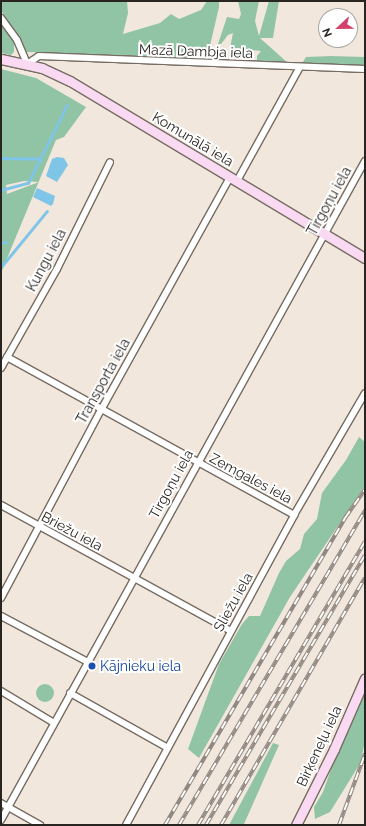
<!DOCTYPE html>
<html>
<head>
<meta charset="utf-8">
<style>
	body { margin:0 }
	#map { position:relative; width:366px; height:826px; overflow:hidden; background:#f2e7dc; font-family:Raleway,sans-serif }
	div>[style] { position:absolute }
	.green>* { inset:0; background:#91c4a4 }
	.round { border-radius:50% }
	.water>* { inset:0; background:#7fc5e7 }
	.stream>* { height:2.5px; margin:-1.25px; padding:0 1.25px; transform-origin:1.25px; border-radius:1.25px; background:#7fc5e7 }
	.roads { filter:drop-shadow(1px 0 #756c62) drop-shadow(-1px 0 #756c62) drop-shadow(0 1px #756c62) drop-shadow(0 -1px #756c62) }
	.street>* { height:6px; margin:-3px; padding:0 3px; transform-origin:3px; border-radius:3px; background:#fff }
	.secondary>* { height:9px; margin:-4.5px; padding:0 4.5px; transform-origin:4.5px; border-radius:4.5px; background:#f9daf2 }
	.rail>* { height:4px; margin-top:-2px; transform-origin:0; background:repeating-linear-gradient(90deg,#fff 0 8px,#908881 0 16px); box-sizing:border-box; border-block:1px solid #908881 }
	.dots>* { width:11px; height:11px; translate:-50% -50%; box-sizing:border-box; border:2px solid #fff; border-radius:50% }
	span { translate:-50% -50%; white-space:nowrap; text-align:center; line-height:1.15; -webkit-text-stroke:4px #fff; paint-order:stroke }
	.street-label { font-size:14px; color:#282420 }
	.transit-label { font-size:14px; color:#164399 }
	.left { translate:0 -50%; text-align:left }
	.frame { position:absolute; inset:0; border:2px solid #282420; pointer-events:none }
	.north { position:absolute; left:318px; top:8px; width:40px; height:40px; box-sizing:border-box; background:#fff; border:1px solid #a9a7a6; border-radius:50%; rotate:248deg; font-size:11px; font-weight:700; line-height:16px; text-align:center; color:#282420 }
	.north::after { content:''; display:block; margin:auto; width:14px; height:18px; background:#d0426b; clip-path:polygon(50% 0,100% 100%,50% 72%,0 100%) }
</style>
</head>
<body>
<div id="map">
	<div class="green">
		<i style="clip-path:polygon(1px 1px,127px 1px,128px 13px,123px 34px,160px 23px,171px 14px,179px 19px,201px 10px,207px 1px,219px 1px,219px 7px,209px 50px,196px 58px,26px 52px,1px 10px)"></i>
		<i style="clip-path:polygon(238px 1px,259px 1px,255px 21px,259px 36px,269px 1px,279px 1px,273px 38px,260px 38px,289px 64px,257px 62px,257px 56px,261px 51px,230px 48px,233px 33px,228px 35px,221px 44px,218px 44px,227px 17px,239px 19px,241px 14px)"></i>
		<i style="clip-path:polygon(1px 24px,14px 42px,14px 52px,11px 55px,1px 53px)"></i>
		<i style="clip-path:polygon(331px 56px,365px 57px,365px 66px,301px 65px,306px 57px)"></i>
		<i style="clip-path:polygon(evenodd,1px 69px,36px 78px,86px 107px,64px 137px,56px 140px,1px 273px,1px 69px,24px 181px,39px 182px,7px 194px,6px 185px,24px 181px)"></i>
		<i style="clip-path:polygon(359px 437px,365px 442px,365px 486px,290px 597px,199px 758px,188px 749px,219px 664px,242px 624px,249px 616px,260px 616px,279px 573px,286px 561px,300px 549px,304px 534px,317px 519px,322px 493px,346px 460px)"></i>
		<i class="round" style="left:36px;top:684px;width:18px;height:18px"></i>
		<i style="clip-path:polygon(365px 688px,365px 740px,361px 762px,330px 812px,315px 819px,314px 807px,323px 792px,345px 730px)"></i>
		<i style="clip-path:polygon(273px 743px,279px 745px,244px 824px,229px 825px)"></i>
	</div>
	<div class="water">
		<i style="clip-path:polygon(57px 157px,64px 158px,68px 165px,57px 182px,46px 176px,52px 159px)"></i>
		<i style="clip-path:polygon(37px 188px,55px 196px,53px 204px,51px 206px,33px 197px)"></i>
	</div>
	<div class="stream">
		<i style="left:1px;top:158px;width:39px;rotate:1deg"></i>
		<i style="left:1px;top:190px;width:28px;rotate:-15deg"></i>
		<i style="left:28px;top:183px;width:87px;rotate:-63.4deg"></i>
		<i style="left:1px;top:243px;width:5px;rotate:-11deg"></i>
		<i style="left:1px;top:267px;width:72px;rotate:-50.6deg"></i>
	</div>
	<div class="roads">
		<div class="street">
			<i style="left:1px;top:18px;width:27px;rotate:54deg"></i>
			<i style="left:17px;top:40px;width:26px;rotate:67deg"></i>
			<i style="left:27px;top:64px;width:14px;rotate:-34deg"></i>
			<i style="left:39px;top:56px;width:326px;rotate:2.3deg"></i>
			<i style="left:237px;top:181px;width:130px;rotate:-61.1deg"></i>
			<i style="left:7px;top:357px;width:328px;rotate:28.8deg"></i>
			<i style="left:1px;top:368px;width:114px;rotate:-60.5deg"></i>
			<i style="left:57px;top:269px;width:119px;rotate:-63.6deg"></i>
			<i style="left:1px;top:505px;width:262px;rotate:28.7deg"></i>
			<i style="left:1px;top:598px;width:213px;rotate:-62deg"></i>
			<i style="left:101px;top:410px;width:266px;rotate:-61deg"></i>
			<i style="left:1px;top:616px;width:98px;rotate:27.9deg"></i>
			<i style="left:1px;top:691px;width:62px;rotate:31.1deg"></i>
			<i style="left:70px;top:693px;width:112px;rotate:29.3deg"></i>
			<i style="left:1px;top:803px;width:45px;rotate:29.4deg"></i>
			<i style="left:1px;top:820px;width:753px;rotate:-61.09deg"></i>
			<i style="left:126px;top:825px;width:353px;rotate:-61.5deg"></i>
			<i style="left:294px;top:515px;width:141px;rotate:-59.8deg"></i>
		</div>
		<div class="secondary">
			<i style="left:1px;top:59px;width:42px;rotate:12.4deg"></i>
			<i style="left:42px;top:68px;width:31px;rotate:25deg"></i>
			<i style="left:70px;top:81px;width:344px;rotate:31deg"></i>
			<i style="left:296px;top:825px;width:85px;rotate:-63.4deg"></i>
			<i style="left:334px;top:749px;width:77px;rotate:-66.4deg"></i>
		</div>
	</div>
	<div class="rail">
		<i style="left:165px;top:825px;width:356px;rotate:-59.6deg"></i>
		<i style="left:345px;top:518px;width:35px;rotate:-55deg"></i>
		<i style="left:179px;top:825px;width:366px;rotate:-59.4deg"></i>
		<i style="left:198px;top:825px;width:329px;rotate:-59.5deg"></i>
		<i style="left:206px;top:825px;width:313px;rotate:-59.5deg"></i>
		<i style="left:221px;top:825px;width:286px;rotate:-59.8deg"></i>
		<i style="left:339px;top:825px;width:76px;rotate:-69.9deg"></i>
	</div>
	<div class="dots">
		<i style="left:92px;top:666px;background:#1a4fb4"></i>
	</div>
	<div class="street-label">
		<span style="left:196px;top:51px;rotate:2deg">Mazā Dambja iela</span>
		<span style="left:193px;top:139px;rotate:31deg">Komunālā iela</span>
		<span style="left:329px;top:201px;rotate:-61deg">Tirgoņu iela</span>
		<span style="left:46px;top:260px;rotate:-62deg">Kungu iela</span>
		<span style="left:103px;top:381px;rotate:-61deg">Transporta iela</span>
		<span style="left:251px;top:478px;rotate:28deg">Zemgales iela</span>
		<span style="left:171px;top:484px;rotate:-61deg">Tirgoņu iela</span>
		<span style="left:72px;top:531px;rotate:28deg">Briežu iela</span>
		<span style="left:233px;top:602px;rotate:-61deg">Sliežu iela</span>
		<span style="left:319px;top:746px;rotate:-65deg">Birķeneļu iela</span>
	</div>
	<div class="transit-label">
		<span class="left" style="left:100px;top:666px">Kājnieku iela</span>
	</div>
	<div class="frame"></div>
	<div class="north">N</div>
</div>
</body>
</html>
